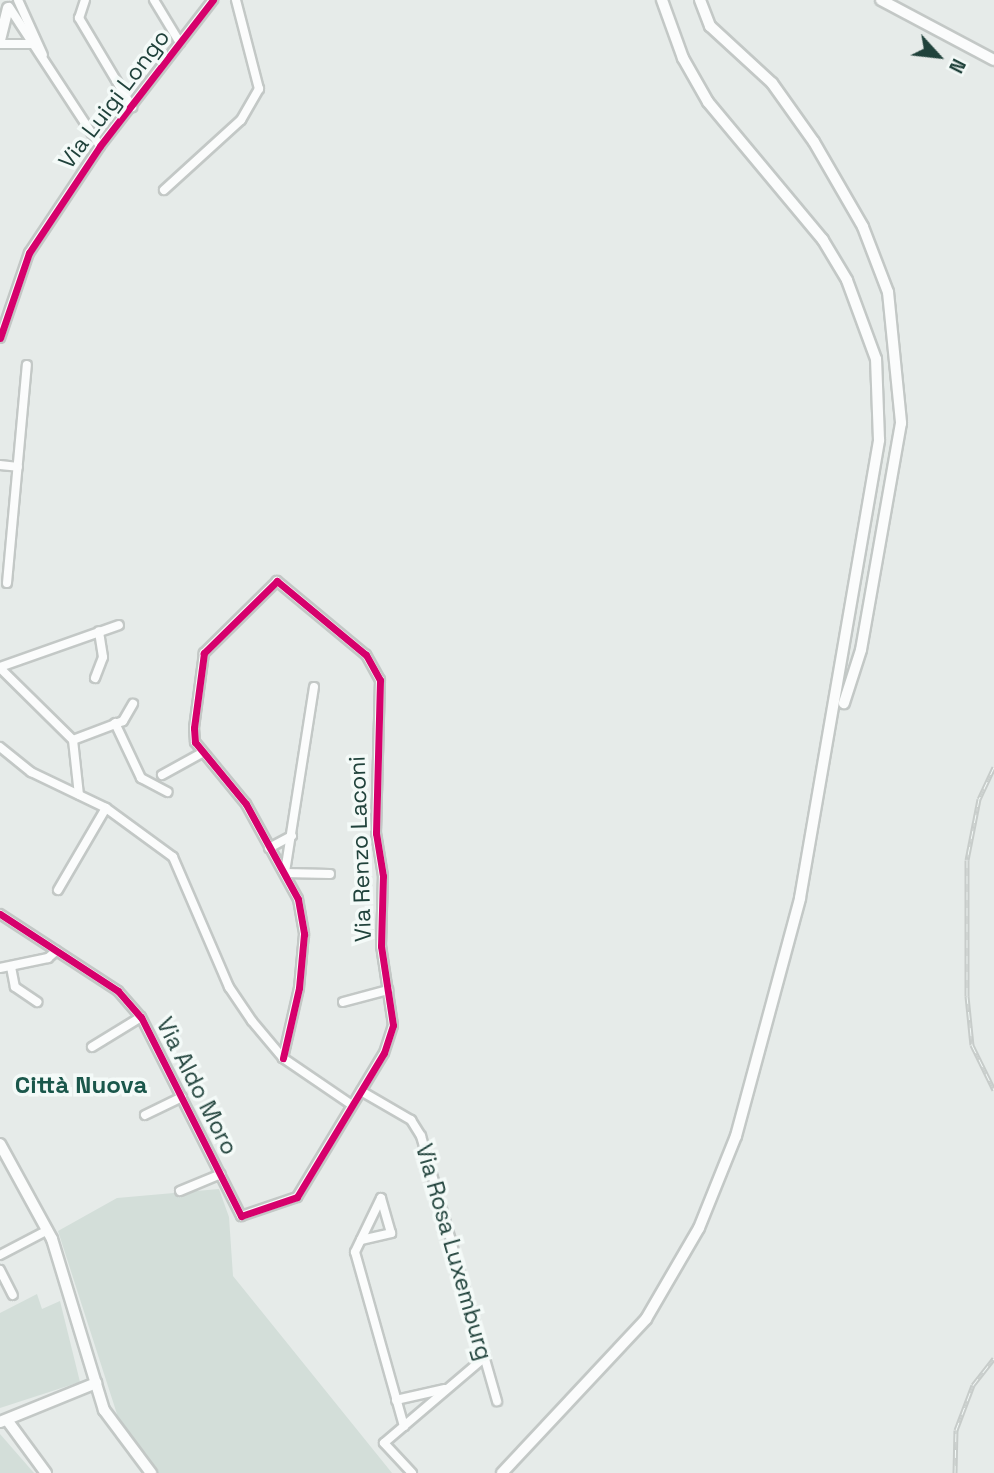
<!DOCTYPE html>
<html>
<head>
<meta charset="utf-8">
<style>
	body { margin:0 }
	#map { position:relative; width:994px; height:1473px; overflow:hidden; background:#e6ebe9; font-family:"Space Grotesk",sans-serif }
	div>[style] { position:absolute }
	.built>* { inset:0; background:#d3ded9 }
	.roads { filter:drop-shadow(2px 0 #c3c8c6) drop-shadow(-2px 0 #c3c8c6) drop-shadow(0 2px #c3c8c6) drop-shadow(0 -2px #c3c8c6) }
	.minor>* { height:8px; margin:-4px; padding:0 4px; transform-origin:4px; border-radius:4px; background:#fbfcfc }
	.tertiary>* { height:10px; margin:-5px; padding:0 5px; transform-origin:5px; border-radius:5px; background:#fbfcfc }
	.secondary>* { height:10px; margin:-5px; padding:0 5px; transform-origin:5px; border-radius:5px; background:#fbfcfc }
	.rail>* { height:5px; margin-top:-2.5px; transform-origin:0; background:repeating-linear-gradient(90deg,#f4faf8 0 8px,#c7ccca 0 16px); box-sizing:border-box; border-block:2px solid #c7ccca }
	.cycleway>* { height:7px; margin:-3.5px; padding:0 3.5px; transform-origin:3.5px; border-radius:3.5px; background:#d6006c }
	span { translate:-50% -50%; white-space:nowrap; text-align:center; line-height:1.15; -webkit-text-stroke:7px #f4faf8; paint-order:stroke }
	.street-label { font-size:23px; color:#20423b }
	.neighbourhood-label { font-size:24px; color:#1a574b; font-weight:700 }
	.north { position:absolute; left:903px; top:21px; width:70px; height:70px; -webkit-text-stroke:5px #f4faf8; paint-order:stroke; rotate:117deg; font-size:19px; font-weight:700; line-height:28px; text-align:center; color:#20423b }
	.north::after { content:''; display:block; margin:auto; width:24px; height:32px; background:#20423b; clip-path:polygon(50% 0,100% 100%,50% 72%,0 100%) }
</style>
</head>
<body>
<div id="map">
	<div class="built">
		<i style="clip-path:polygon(219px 1189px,229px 1217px,233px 1276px,392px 1473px,154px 1473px,125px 1439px,58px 1231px,117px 1198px)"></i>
		<i style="clip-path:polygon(37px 1294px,42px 1309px,60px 1301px,80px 1382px,0 1408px,0 1313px)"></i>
		<i style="clip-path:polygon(0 1434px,34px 1473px,0 1473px)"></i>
	</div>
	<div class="roads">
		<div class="minor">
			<i style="left:18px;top:0;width:60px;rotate:65.6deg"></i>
			<i style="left:85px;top:0;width:19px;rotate:108deg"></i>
			<i style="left:79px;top:18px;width:104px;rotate:59.2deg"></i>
			<i style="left:154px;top:0;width:50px;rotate:58.8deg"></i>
			<i style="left:9px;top:7px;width:166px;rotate:56.8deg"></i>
			<i style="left:0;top:44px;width:33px"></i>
			<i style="left:164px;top:190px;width:104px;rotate:-42.3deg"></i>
			<i style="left:241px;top:120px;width:36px;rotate:-60deg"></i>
			<i style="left:259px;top:89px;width:92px;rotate:-104.5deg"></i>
			<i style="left:0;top:338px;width:90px;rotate:-71.2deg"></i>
			<i style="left:29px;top:253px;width:128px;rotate:-56.4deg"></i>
			<i style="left:100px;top:146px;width:185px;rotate:-52.3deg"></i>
			<i style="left:0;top:465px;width:18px;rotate:6deg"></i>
			<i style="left:7px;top:583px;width:219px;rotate:-84.8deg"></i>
			<i style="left:0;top:667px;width:126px;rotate:-19.4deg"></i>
			<i style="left:0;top:668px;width:103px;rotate:44.6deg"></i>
			<i style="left:73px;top:740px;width:55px;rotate:83.8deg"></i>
			<i style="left:95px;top:678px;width:22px;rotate:-69deg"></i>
			<i style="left:103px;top:657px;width:26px;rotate:-99deg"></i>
			<i style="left:314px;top:687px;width:188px;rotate:98.9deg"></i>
			<i style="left:285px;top:873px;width:45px;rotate:1.3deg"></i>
			<i style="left:115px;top:723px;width:61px;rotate:64.7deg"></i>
			<i style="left:141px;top:778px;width:30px;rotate:28deg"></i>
			<i style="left:73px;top:740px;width:53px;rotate:-20.8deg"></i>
			<i style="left:123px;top:721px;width:20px;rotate:-60deg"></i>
			<i style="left:0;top:747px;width:40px;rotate:39deg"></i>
			<i style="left:31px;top:772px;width:83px;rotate:25.6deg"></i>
			<i style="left:106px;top:808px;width:83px;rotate:36.2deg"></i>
			<i style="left:173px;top:857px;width:142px;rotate:66.7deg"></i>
			<i style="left:229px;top:987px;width:41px;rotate:55.9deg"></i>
			<i style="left:252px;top:1021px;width:48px;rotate:50deg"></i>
			<i style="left:283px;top:1058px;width:83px;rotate:34.3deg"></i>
			<i style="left:162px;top:775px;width:46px;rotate:-28.8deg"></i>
			<i style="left:269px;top:848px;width:26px;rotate:-28deg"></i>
			<i style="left:58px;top:890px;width:95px;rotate:-59.7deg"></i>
			<i style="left:0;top:914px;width:141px;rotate:33.1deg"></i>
			<i style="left:118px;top:991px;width:35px;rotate:49deg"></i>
			<i style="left:141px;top:1017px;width:223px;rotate:63.3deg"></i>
			<i style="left:241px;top:1216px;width:59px;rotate:-18.7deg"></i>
			<i style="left:297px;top:1197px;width:168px;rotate:-58.9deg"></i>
			<i style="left:384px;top:1053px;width:29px;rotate:-72deg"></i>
			<i style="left:393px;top:1025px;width:80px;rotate:-98.6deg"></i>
			<i style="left:381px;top:946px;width:70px;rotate:-88.4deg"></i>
			<i style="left:383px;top:876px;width:44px;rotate:-99.2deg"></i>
			<i style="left:376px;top:833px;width:153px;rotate:-88.5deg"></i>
			<i style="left:380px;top:680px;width:29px;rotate:-119deg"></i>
			<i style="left:366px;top:655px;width:116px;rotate:-140.3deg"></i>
			<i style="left:277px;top:581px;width:103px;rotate:135.4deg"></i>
			<i style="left:204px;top:653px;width:76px;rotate:97.6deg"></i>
			<i style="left:194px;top:728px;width:14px;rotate:86deg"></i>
			<i style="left:195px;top:742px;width:80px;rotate:50.6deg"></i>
			<i style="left:246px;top:804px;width:108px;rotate:61.3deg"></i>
			<i style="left:298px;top:899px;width:36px;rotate:80deg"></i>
			<i style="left:304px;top:934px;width:54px;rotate:95.3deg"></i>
			<i style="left:299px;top:988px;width:72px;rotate:102.9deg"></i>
			<i style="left:11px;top:967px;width:20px;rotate:79deg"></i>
			<i style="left:15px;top:987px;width:27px;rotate:34deg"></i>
			<i style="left:0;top:968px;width:49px;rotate:-11.8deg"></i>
			<i style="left:48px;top:958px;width:11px;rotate:-41deg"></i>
			<i style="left:343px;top:1002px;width:47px;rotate:-14.9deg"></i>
			<i style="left:92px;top:1047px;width:57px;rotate:-31.5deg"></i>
			<i style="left:361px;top:1091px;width:58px;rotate:30.1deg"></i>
			<i style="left:411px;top:1120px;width:19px;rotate:58deg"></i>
			<i style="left:421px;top:1136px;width:276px;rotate:74deg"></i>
			<i style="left:145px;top:1115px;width:41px;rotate:-25.9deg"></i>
			<i style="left:180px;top:1191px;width:44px;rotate:-22.5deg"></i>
			<i style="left:381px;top:1198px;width:60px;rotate:115.7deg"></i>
			<i style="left:355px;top:1252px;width:181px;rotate:74.3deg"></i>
			<i style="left:361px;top:1240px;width:31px;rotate:-13deg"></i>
			<i style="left:391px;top:1233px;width:36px;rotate:-106deg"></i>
			<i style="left:0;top:1255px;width:54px;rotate:-27.5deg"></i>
			<i style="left:0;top:1270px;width:28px;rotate:63deg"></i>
			<i style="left:396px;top:1400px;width:50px;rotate:-12.7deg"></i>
			<i style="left:412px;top:1473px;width:41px;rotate:-133deg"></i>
			<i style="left:384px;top:1443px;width:133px;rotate:-40.4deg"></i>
		</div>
		<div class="tertiary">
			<i style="left:7px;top:1420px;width:66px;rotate:53.7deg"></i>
			<i style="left:0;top:1422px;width:104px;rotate:-22.1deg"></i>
		</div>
		<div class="secondary">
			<i style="left:700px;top:0;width:28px;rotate:69deg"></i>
			<i style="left:710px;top:26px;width:84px;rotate:42.6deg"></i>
			<i style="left:772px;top:83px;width:72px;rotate:54.6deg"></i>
			<i style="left:814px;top:142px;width:98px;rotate:60deg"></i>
			<i style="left:863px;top:227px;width:70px;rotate:69deg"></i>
			<i style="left:888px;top:292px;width:132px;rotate:84.3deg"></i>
			<i style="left:901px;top:423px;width:230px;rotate:100deg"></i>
			<i style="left:861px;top:650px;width:56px;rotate:107.8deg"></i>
			<i style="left:881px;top:0;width:128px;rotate:28deg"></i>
			<i style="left:0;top:40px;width:33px;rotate:-76deg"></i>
			<i style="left:0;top:1144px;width:108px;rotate:61.3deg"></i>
			<i style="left:52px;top:1239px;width:179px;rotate:73.1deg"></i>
			<i style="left:104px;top:1410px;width:79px;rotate:53.3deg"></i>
			<i style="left:502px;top:1473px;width:211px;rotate:-46.9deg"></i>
			<i style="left:646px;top:1319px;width:105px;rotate:-59.8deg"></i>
			<i style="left:699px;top:1228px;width:99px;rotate:-68.1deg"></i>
			<i style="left:736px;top:1136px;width:246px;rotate:-74.9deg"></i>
			<i style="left:800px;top:898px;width:465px;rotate:-80.2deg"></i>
			<i style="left:879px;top:440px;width:81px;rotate:-92.1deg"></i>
			<i style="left:876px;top:359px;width:84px;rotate:-110.2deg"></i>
			<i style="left:847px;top:280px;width:47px;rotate:-121deg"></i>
			<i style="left:823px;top:240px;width:180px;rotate:-129.8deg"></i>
			<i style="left:708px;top:102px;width:51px;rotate:-119.6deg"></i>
			<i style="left:683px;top:58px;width:62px;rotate:-109.9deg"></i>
		</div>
	</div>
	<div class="rail">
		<i style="left:994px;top:767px;width:35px;rotate:115deg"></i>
		<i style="left:979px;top:799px;width:62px;rotate:101.1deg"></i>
		<i style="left:967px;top:860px;width:136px;rotate:90deg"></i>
		<i style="left:967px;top:996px;width:49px;rotate:84.2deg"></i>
		<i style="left:972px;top:1045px;width:50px;rotate:63.9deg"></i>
		<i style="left:955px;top:1473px;width:43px;rotate:-88.7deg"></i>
		<i style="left:956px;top:1430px;width:48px;rotate:-69.3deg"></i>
		<i style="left:973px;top:1385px;width:34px;rotate:-52deg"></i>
	</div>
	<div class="cycleway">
		<i style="left:0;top:338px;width:90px;rotate:-71.2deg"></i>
		<i style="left:29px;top:253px;width:128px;rotate:-56.4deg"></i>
		<i style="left:100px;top:146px;width:185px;rotate:-52.3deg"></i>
		<i style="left:0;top:914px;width:141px;rotate:33.1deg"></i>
		<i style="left:118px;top:991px;width:35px;rotate:49deg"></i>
		<i style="left:141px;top:1017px;width:223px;rotate:63.3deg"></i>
		<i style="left:241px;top:1216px;width:59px;rotate:-18.7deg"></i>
		<i style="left:297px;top:1197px;width:168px;rotate:-58.9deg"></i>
		<i style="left:384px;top:1053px;width:29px;rotate:-72deg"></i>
		<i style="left:393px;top:1025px;width:80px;rotate:-98.6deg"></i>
		<i style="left:381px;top:946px;width:70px;rotate:-88.4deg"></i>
		<i style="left:383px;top:876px;width:44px;rotate:-99.2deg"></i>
		<i style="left:376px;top:833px;width:153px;rotate:-88.5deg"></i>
		<i style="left:380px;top:680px;width:29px;rotate:-119deg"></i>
		<i style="left:366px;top:655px;width:116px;rotate:-140.3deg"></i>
		<i style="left:277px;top:581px;width:103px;rotate:135.4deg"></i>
		<i style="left:204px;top:653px;width:76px;rotate:97.6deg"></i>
		<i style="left:194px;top:728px;width:14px;rotate:86deg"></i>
		<i style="left:195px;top:742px;width:80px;rotate:50.6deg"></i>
		<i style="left:246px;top:804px;width:108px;rotate:61.3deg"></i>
		<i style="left:298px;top:899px;width:36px;rotate:80deg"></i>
		<i style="left:304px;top:934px;width:54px;rotate:95.3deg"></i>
		<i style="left:299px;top:988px;width:72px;rotate:102.9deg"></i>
	</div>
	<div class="street-label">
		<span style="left:114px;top:99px;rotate:-53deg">Via Luigi Longo</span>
		<span style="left:360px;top:849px;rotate:-92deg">Via Renzo Laconi</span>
		<span style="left:197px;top:1086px;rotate:63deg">Via Aldo Moro</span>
		<span style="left:454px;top:1252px;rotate:74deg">Via Rosa Luxemburg</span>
	</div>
	<div class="neighbourhood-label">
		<span style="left:81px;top:1085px">Città Nuova</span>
	</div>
	<div class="north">N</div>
</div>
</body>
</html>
